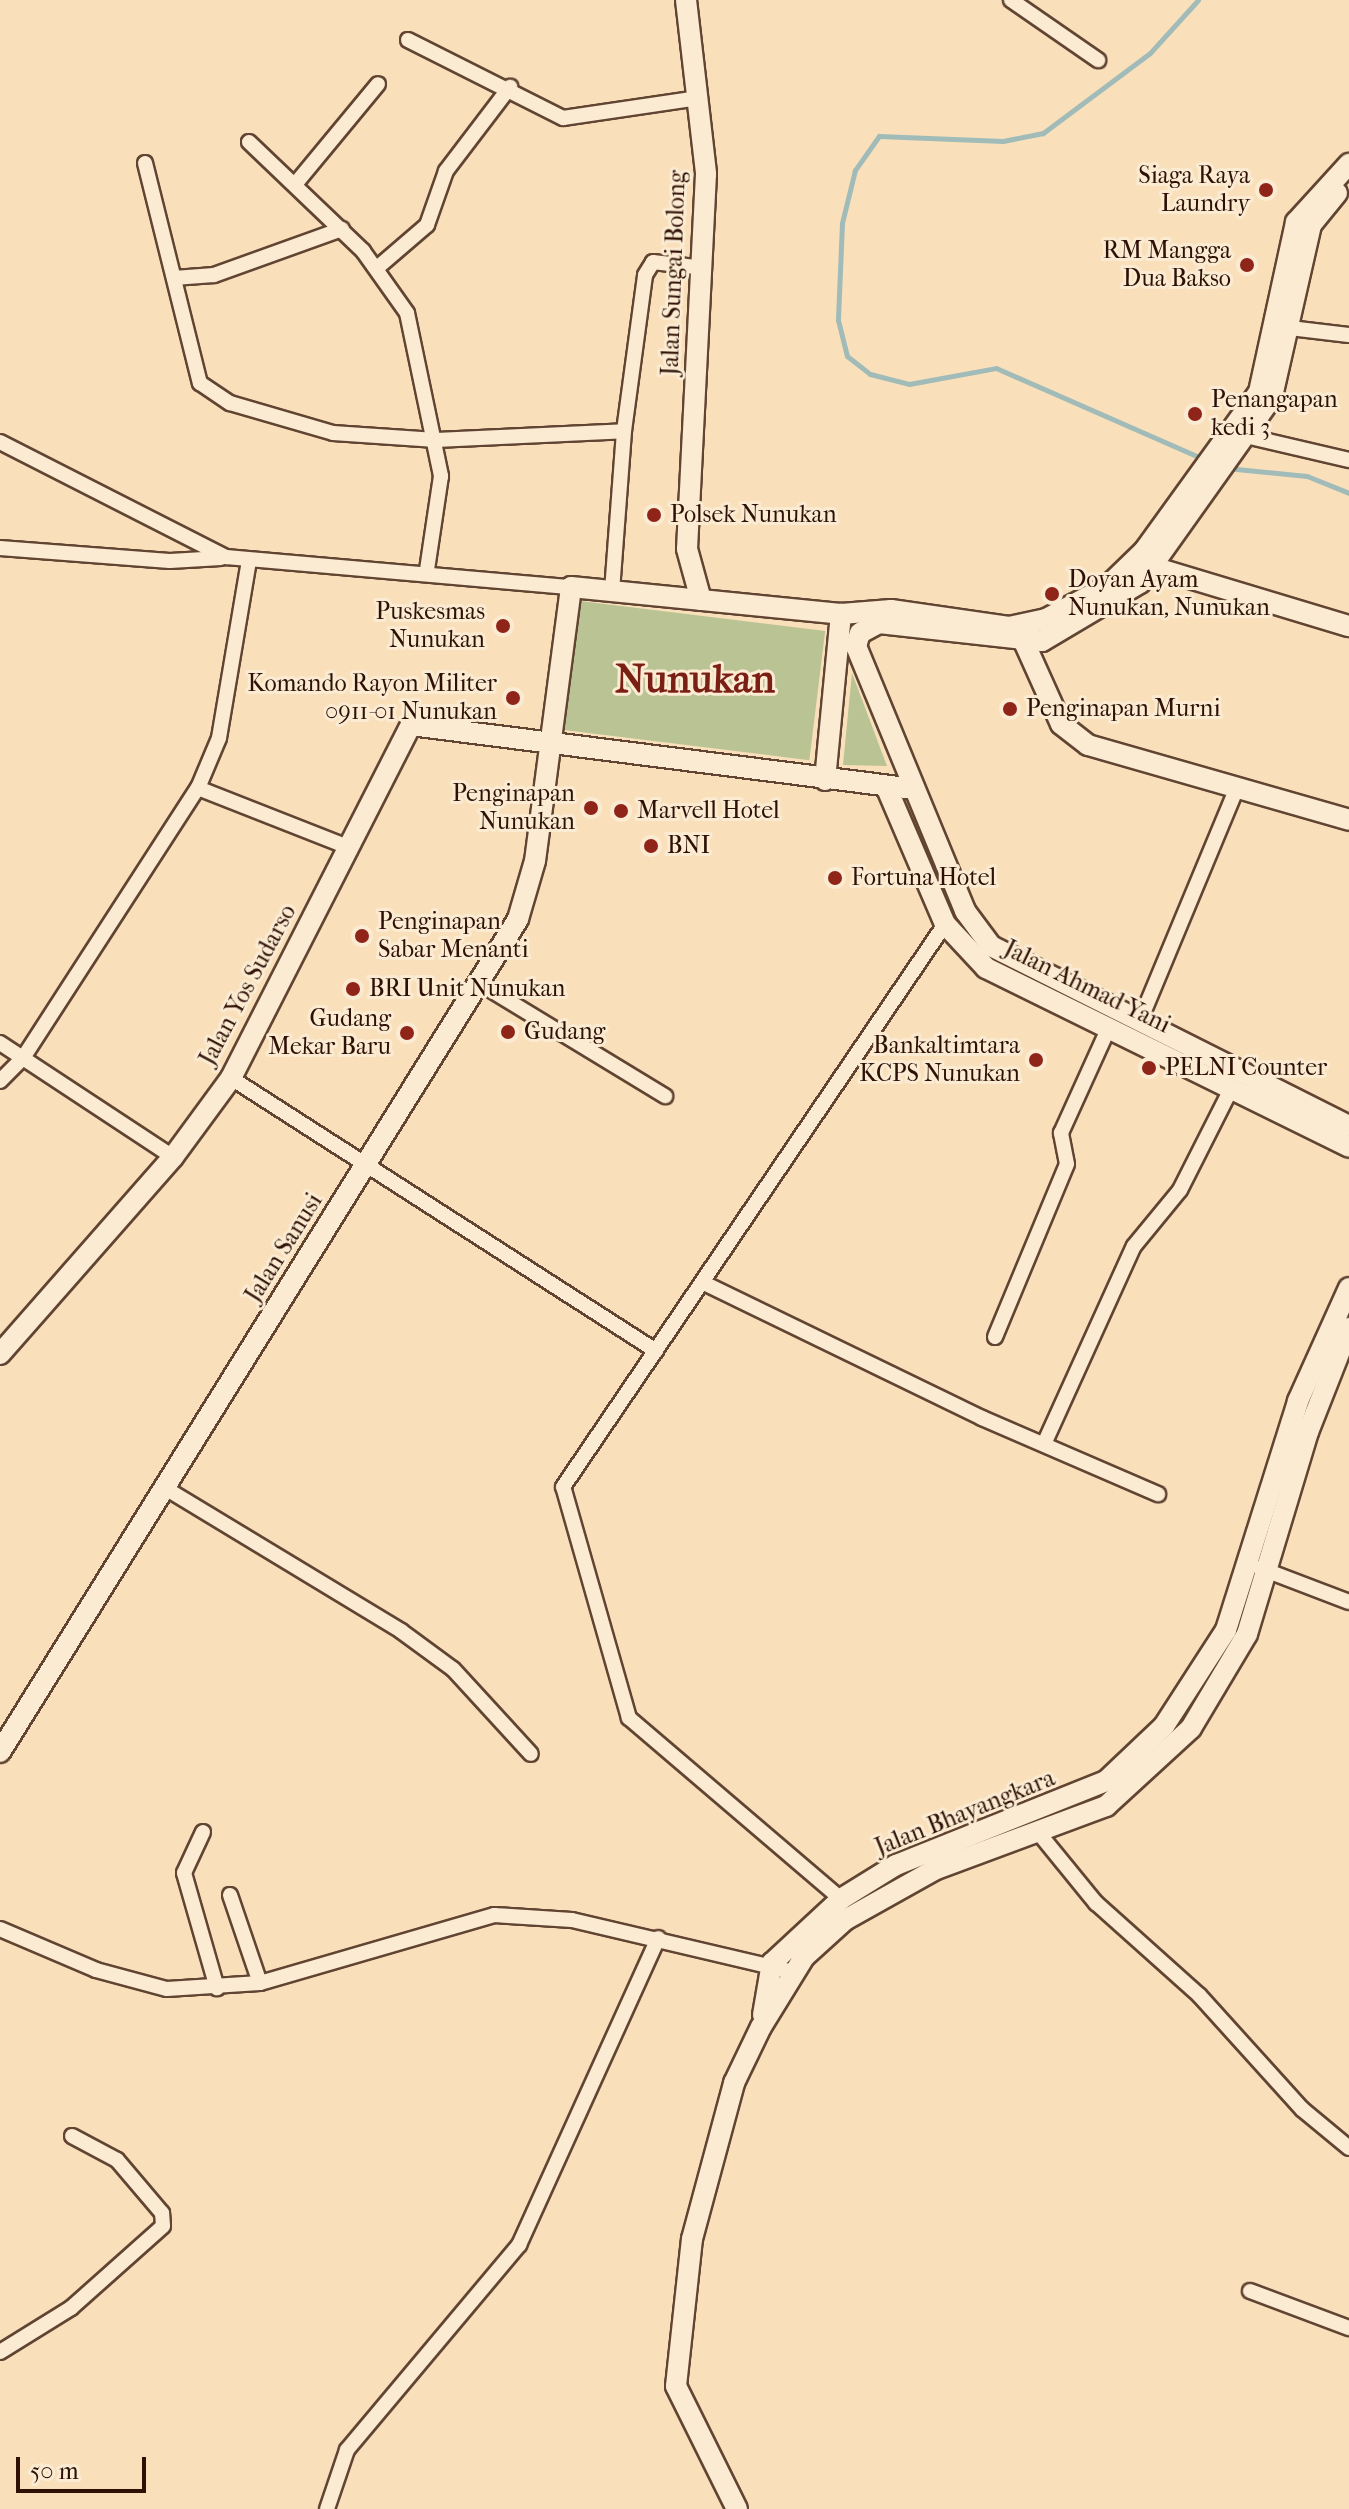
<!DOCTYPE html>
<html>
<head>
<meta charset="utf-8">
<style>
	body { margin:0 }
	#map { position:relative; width:1349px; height:2509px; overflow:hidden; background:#f9e0bb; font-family:"IM FELL French Canon",serif }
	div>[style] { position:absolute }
	.green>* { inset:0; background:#b9c393; transform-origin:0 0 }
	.stream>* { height:5px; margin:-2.5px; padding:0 2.5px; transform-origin:2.5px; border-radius:2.5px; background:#a1bbb9 }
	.roads { filter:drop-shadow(2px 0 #614432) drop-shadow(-2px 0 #614432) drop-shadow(0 2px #614432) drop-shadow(0 -2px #614432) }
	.street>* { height:14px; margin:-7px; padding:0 7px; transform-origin:7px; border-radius:7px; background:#fbebd3 }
	.secondary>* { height:20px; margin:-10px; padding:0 10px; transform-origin:10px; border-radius:10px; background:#fbebd3 }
	.dots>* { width:22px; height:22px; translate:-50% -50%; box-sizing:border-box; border:4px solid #fbebd3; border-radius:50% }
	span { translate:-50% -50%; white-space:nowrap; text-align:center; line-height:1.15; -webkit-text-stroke:6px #fbebd3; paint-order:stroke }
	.poi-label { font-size:24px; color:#2e1005 }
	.right { translate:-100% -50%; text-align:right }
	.left { translate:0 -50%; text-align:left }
	.street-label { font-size:24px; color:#2e1005 }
	.town-label { font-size:40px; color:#7a1f14; font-weight:700 }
	.scale { position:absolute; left:16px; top:2457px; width:130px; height:36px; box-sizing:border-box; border:4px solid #2e1005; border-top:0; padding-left:10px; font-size:24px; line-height:28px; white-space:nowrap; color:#2e1005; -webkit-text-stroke:6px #fbebd3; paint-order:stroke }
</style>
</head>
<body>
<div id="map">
	<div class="green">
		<i style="left:580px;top:601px;width:247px;height:130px;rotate:7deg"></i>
		<i style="clip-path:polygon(852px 673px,887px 766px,843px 765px)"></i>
	</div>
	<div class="stream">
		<i style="left:1198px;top:0;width:72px;rotate:132.2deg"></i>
		<i style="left:1150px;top:53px;width:134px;rotate:143.2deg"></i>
		<i style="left:1043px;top:133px;width:41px;rotate:168.7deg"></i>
		<i style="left:1003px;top:141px;width:124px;rotate:-177.7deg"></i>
		<i style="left:879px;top:136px;width:42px;rotate:125.2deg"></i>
		<i style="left:855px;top:170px;width:55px;rotate:103.8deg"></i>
		<i style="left:842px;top:223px;width:97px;rotate:92.4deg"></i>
		<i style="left:838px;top:320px;width:37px;rotate:76deg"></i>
		<i style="left:847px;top:356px;width:29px;rotate:38deg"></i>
		<i style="left:870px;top:374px;width:40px;rotate:14.4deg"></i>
		<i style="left:909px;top:384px;width:88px;rotate:-10.4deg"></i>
		<i style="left:996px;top:368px;width:229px;rotate:23.7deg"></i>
		<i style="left:1226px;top:468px;width:81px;rotate:5.6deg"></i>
		<i style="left:1307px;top:476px;width:45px;rotate:22deg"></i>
	</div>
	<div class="roads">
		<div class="street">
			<i style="left:1011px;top:0;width:106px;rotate:34.6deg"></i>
			<i style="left:408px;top:40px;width:174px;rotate:26.7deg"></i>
			<i style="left:563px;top:118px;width:137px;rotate:-8.4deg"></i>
			<i style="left:249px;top:142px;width:158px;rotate:43.7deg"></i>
			<i style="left:363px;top:251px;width:76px;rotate:54.6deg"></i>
			<i style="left:407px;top:313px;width:167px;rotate:78.2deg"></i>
			<i style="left:441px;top:476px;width:95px;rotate:98.5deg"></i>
			<i style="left:145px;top:163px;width:227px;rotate:76deg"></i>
			<i style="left:200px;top:383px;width:36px;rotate:34deg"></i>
			<i style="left:230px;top:403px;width:107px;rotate:16.2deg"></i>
			<i style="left:333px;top:433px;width:103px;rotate:3.9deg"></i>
			<i style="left:436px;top:440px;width:188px;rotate:-2.7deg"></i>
			<i style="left:624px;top:431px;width:157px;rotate:-82.3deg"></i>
			<i style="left:645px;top:275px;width:15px;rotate:-58deg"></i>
			<i style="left:653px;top:262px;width:51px;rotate:6.7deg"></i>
			<i style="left:297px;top:182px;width:127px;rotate:-50.4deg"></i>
			<i style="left:377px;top:268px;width:66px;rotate:-40.7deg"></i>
			<i style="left:427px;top:225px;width:57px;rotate:-70.6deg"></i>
			<i style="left:446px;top:171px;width:106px;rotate:-52.7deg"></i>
			<i style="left:174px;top:278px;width:40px;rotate:-4.3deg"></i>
			<i style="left:214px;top:275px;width:136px;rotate:-19.8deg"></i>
			<i style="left:1290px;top:328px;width:59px;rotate:6.8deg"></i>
			<i style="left:1246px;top:436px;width:106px;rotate:13.1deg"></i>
			<i style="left:0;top:442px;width:254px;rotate:27deg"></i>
			<i style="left:226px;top:557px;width:346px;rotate:5deg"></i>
			<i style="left:0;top:548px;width:170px;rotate:4.4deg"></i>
			<i style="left:170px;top:561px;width:51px;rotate:-3.4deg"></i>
			<i style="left:612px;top:591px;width:160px;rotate:-85.7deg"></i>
			<i style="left:198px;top:788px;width:161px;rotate:21.5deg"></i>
			<i style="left:479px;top:983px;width:218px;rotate:31.3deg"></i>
			<i style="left:1139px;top:1023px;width:256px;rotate:-67.4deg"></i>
			<i style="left:0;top:1043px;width:207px;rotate:33.4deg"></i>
			<i style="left:231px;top:1078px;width:505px;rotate:32.71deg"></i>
			<i style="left:0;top:1081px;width:33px;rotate:-45deg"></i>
			<i style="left:23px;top:1058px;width:322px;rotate:-57.1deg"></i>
			<i style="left:198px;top:788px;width:54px;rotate:-67.2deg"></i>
			<i style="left:219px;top:738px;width:181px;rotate:-80.4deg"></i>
			<i style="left:704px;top:1283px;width:309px;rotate:25.9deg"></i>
			<i style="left:982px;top:1418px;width:192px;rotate:23.4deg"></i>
			<i style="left:995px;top:1337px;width:187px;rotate:-67.4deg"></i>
			<i style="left:1067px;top:1164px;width:32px;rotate:-101deg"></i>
			<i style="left:1061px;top:1133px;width:116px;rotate:-65.6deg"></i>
			<i style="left:1044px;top:1444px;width:217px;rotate:-65.6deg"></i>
			<i style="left:1134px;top:1246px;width:72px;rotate:-50.6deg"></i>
			<i style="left:1180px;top:1190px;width:115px;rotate:-63.2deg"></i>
			<i style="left:165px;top:1488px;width:276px;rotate:31.2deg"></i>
			<i style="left:401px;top:1631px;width:64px;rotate:36.2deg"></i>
			<i style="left:453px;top:1669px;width:115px;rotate:47.5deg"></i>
			<i style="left:1260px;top:1568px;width:95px;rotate:20.9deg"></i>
			<i style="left:203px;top:1832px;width:45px;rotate:114.9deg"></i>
			<i style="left:184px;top:1873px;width:120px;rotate:74deg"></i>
			<i style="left:1038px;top:1832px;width:92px;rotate:50.8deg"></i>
			<i style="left:1096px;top:1903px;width:138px;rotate:41.8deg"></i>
			<i style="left:1199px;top:1995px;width:154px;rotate:47.9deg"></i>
			<i style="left:1302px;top:2109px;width:61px;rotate:39.7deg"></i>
			<i style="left:230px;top:1895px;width:93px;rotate:71.2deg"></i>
			<i style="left:841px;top:1899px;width:279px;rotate:-139.5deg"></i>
			<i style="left:629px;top:1718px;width:240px;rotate:-105.9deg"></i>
			<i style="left:563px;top:1487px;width:680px;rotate:-55.84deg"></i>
			<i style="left:0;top:1929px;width:104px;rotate:23.1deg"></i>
			<i style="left:96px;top:1970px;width:73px;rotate:15deg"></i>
			<i style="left:167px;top:1989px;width:93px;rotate:-3.7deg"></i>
			<i style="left:260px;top:1983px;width:244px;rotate:-16.2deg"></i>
			<i style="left:494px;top:1915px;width:78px;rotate:3.7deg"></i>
			<i style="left:572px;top:1920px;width:228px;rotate:13.2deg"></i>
			<i style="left:1250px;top:2291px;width:106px;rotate:20.5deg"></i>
			<i style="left:0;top:2352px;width:84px;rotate:-31.8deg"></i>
			<i style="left:71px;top:2308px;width:123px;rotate:-41.7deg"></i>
			<i style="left:163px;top:2226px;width:13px;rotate:-94deg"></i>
			<i style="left:162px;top:2213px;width:70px;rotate:-130.3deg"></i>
			<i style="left:117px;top:2160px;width:51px;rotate:-151.9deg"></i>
			<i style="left:327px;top:2509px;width:62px;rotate:-71.3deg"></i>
			<i style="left:347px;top:2450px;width:268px;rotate:-50deg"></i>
			<i style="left:519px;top:2245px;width:337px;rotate:-65.6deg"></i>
		</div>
		<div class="secondary">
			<i style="left:686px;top:0;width:175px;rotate:83.4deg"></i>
			<i style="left:706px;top:174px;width:375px;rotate:92.9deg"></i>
			<i style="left:687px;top:549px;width:53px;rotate:74.6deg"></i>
			<i style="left:1337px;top:193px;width:41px;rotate:129.1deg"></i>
			<i style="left:1311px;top:225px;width:176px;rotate:102.8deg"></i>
			<i style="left:1272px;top:397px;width:228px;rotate:125.4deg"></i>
			<i style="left:1140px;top:583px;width:114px;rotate:149.4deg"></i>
			<i style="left:1042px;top:641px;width:164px;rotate:-173.7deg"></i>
			<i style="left:879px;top:623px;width:21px;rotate:152deg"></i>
			<i style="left:860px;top:633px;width:14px;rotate:107deg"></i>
			<i style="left:856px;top:646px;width:287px;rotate:67.6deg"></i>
			<i style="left:965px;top:911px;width:44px;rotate:53.4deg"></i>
			<i style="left:991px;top:946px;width:401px;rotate:26.7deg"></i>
			<i style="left:1143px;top:564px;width:215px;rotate:16.8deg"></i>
			<i style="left:1025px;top:644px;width:88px;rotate:65.8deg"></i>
			<i style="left:1061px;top:724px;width:34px;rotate:38deg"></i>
			<i style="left:1088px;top:745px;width:272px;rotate:16deg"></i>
			<i style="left:825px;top:780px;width:167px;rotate:-84.5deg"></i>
			<i style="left:888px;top:791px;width:145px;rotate:66.8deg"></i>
			<i style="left:945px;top:924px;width:60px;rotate:47deg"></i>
			<i style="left:986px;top:968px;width:405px;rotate:26.2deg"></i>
			<i style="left:0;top:1354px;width:262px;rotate:-48.7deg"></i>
			<i style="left:173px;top:1157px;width:98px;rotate:-53.7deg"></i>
			<i style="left:231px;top:1078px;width:396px;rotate:-63deg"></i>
			<i style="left:411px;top:725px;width:507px;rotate:7.25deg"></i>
			<i style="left:0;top:1752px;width:981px;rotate:-58.12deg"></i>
			<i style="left:518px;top:919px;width:60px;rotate:-73.7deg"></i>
			<i style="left:535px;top:861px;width:276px;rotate:-82.5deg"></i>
			<i style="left:571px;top:587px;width:271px;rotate:5.7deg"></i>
			<i style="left:841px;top:614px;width:50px;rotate:-4.6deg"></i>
			<i style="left:891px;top:610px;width:119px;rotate:8.2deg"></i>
			<i style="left:1009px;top:627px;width:38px;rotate:-12deg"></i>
			<i style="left:1046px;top:619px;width:70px;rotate:-28deg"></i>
			<i style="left:1108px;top:586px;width:50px;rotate:-44.2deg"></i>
			<i style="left:1144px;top:551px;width:196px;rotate:-54.1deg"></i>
			<i style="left:1259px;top:392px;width:174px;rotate:-77.7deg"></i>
			<i style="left:1296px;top:222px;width:79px;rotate:-47.6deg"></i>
			<i style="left:763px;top:2015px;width:53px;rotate:-80.2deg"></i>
			<i style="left:772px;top:1963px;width:94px;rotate:-42.8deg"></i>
			<i style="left:841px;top:1899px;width:65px;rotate:-31.7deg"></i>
			<i style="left:896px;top:1865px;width:226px;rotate:-21.8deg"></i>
			<i style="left:1106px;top:1781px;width:80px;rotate:-43.5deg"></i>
			<i style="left:1164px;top:1726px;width:114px;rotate:-57.1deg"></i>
			<i style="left:1226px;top:1630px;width:240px;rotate:-72.5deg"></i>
			<i style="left:1298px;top:1401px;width:124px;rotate:-65.7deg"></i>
			<i style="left:737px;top:2509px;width:137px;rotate:-116.4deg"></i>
			<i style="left:676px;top:2386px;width:148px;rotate:-83.8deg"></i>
			<i style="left:692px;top:2239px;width:162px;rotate:-74.9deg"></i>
			<i style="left:734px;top:2083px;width:62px;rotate:-64.3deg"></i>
			<i style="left:761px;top:2027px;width:82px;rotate:-58.4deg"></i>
			<i style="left:804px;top:1957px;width:55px;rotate:-42.1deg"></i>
			<i style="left:845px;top:1920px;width:102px;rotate:-29.3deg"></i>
			<i style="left:934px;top:1870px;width:184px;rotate:-20.4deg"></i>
			<i style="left:1106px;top:1806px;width:115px;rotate:-42.5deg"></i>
			<i style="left:1191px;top:1728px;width:109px;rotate:-59.2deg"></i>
			<i style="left:1247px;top:1634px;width:211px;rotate:-73.2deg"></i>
			<i style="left:1308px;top:1432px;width:112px;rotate:-68.5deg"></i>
		</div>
	</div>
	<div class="dots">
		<i style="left:1266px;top:190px;background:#8f2418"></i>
		<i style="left:1247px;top:265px;background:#8f2418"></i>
		<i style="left:1195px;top:414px;background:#8f2418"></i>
		<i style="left:654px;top:515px;background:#8f2418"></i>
		<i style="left:1052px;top:594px;background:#8f2418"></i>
		<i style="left:503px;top:626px;background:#8f2418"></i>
		<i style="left:513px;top:698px;background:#8f2418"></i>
		<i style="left:1010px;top:709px;background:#8f2418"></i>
		<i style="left:591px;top:808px;background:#8f2418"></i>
		<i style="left:621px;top:811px;background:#8f2418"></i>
		<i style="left:651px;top:846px;background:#8f2418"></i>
		<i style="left:835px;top:878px;background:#8f2418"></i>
		<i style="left:362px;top:936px;background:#8f2418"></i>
		<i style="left:353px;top:989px;background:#8f2418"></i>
		<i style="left:508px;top:1032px;background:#8f2418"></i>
		<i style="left:407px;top:1033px;background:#8f2418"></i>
		<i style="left:1036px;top:1060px;background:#8f2418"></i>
		<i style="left:1149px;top:1068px;background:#8f2418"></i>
	</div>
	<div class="poi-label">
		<span class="right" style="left:1250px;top:190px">Siaga Raya<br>Laundry</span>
		<span class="right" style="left:1231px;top:265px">RM Mangga<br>Dua Bakso</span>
		<span class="left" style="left:1211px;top:414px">Penangapan<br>kedi 3</span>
		<span class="left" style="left:670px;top:515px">Polsek Nunukan</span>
		<span class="left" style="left:1068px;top:594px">Doyan Ayam<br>Nunukan, Nunukan</span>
		<span class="right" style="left:485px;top:626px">Puskesmas<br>Nunukan</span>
		<span class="right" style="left:497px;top:698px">Komando Rayon Militer<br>0911-01 Nunukan</span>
		<span class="left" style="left:1026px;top:709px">Penginapan Murni</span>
		<span class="right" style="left:575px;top:808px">Penginapan<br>Nunukan</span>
		<span class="left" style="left:637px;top:811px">Marvell Hotel</span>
		<span class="left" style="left:667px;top:846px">BNI</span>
		<span class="left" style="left:851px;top:878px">Fortuna Hotel</span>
		<span class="left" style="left:378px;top:936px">Penginapan<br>Sabar Menanti</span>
		<span class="left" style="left:369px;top:989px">BRI Unit Nunukan</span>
		<span class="right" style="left:391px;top:1033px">Gudang<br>Mekar Baru</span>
		<span class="left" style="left:524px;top:1032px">Gudang</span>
		<span class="right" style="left:1020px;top:1060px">Bankaltimtara<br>KCPS Nunukan</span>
		<span class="left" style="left:1165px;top:1068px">PELNI Counter</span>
	</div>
	<div class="street-label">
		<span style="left:674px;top:273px;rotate:-88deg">Jalan Sungai Bolong</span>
		<span style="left:248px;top:985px;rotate:-62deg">Jalan Yos Sudarso</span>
		<span style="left:1087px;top:987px;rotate:26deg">Jalan Ahmad Yani</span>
		<span style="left:284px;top:1248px;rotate:-58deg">Jalan Sanusi</span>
		<span style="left:965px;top:1813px;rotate:-22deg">Jalan Bhayangkara</span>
	</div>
	<div class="town-label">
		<span style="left:695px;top:679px">Nunukan</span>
	</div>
	<div class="scale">50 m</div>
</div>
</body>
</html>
